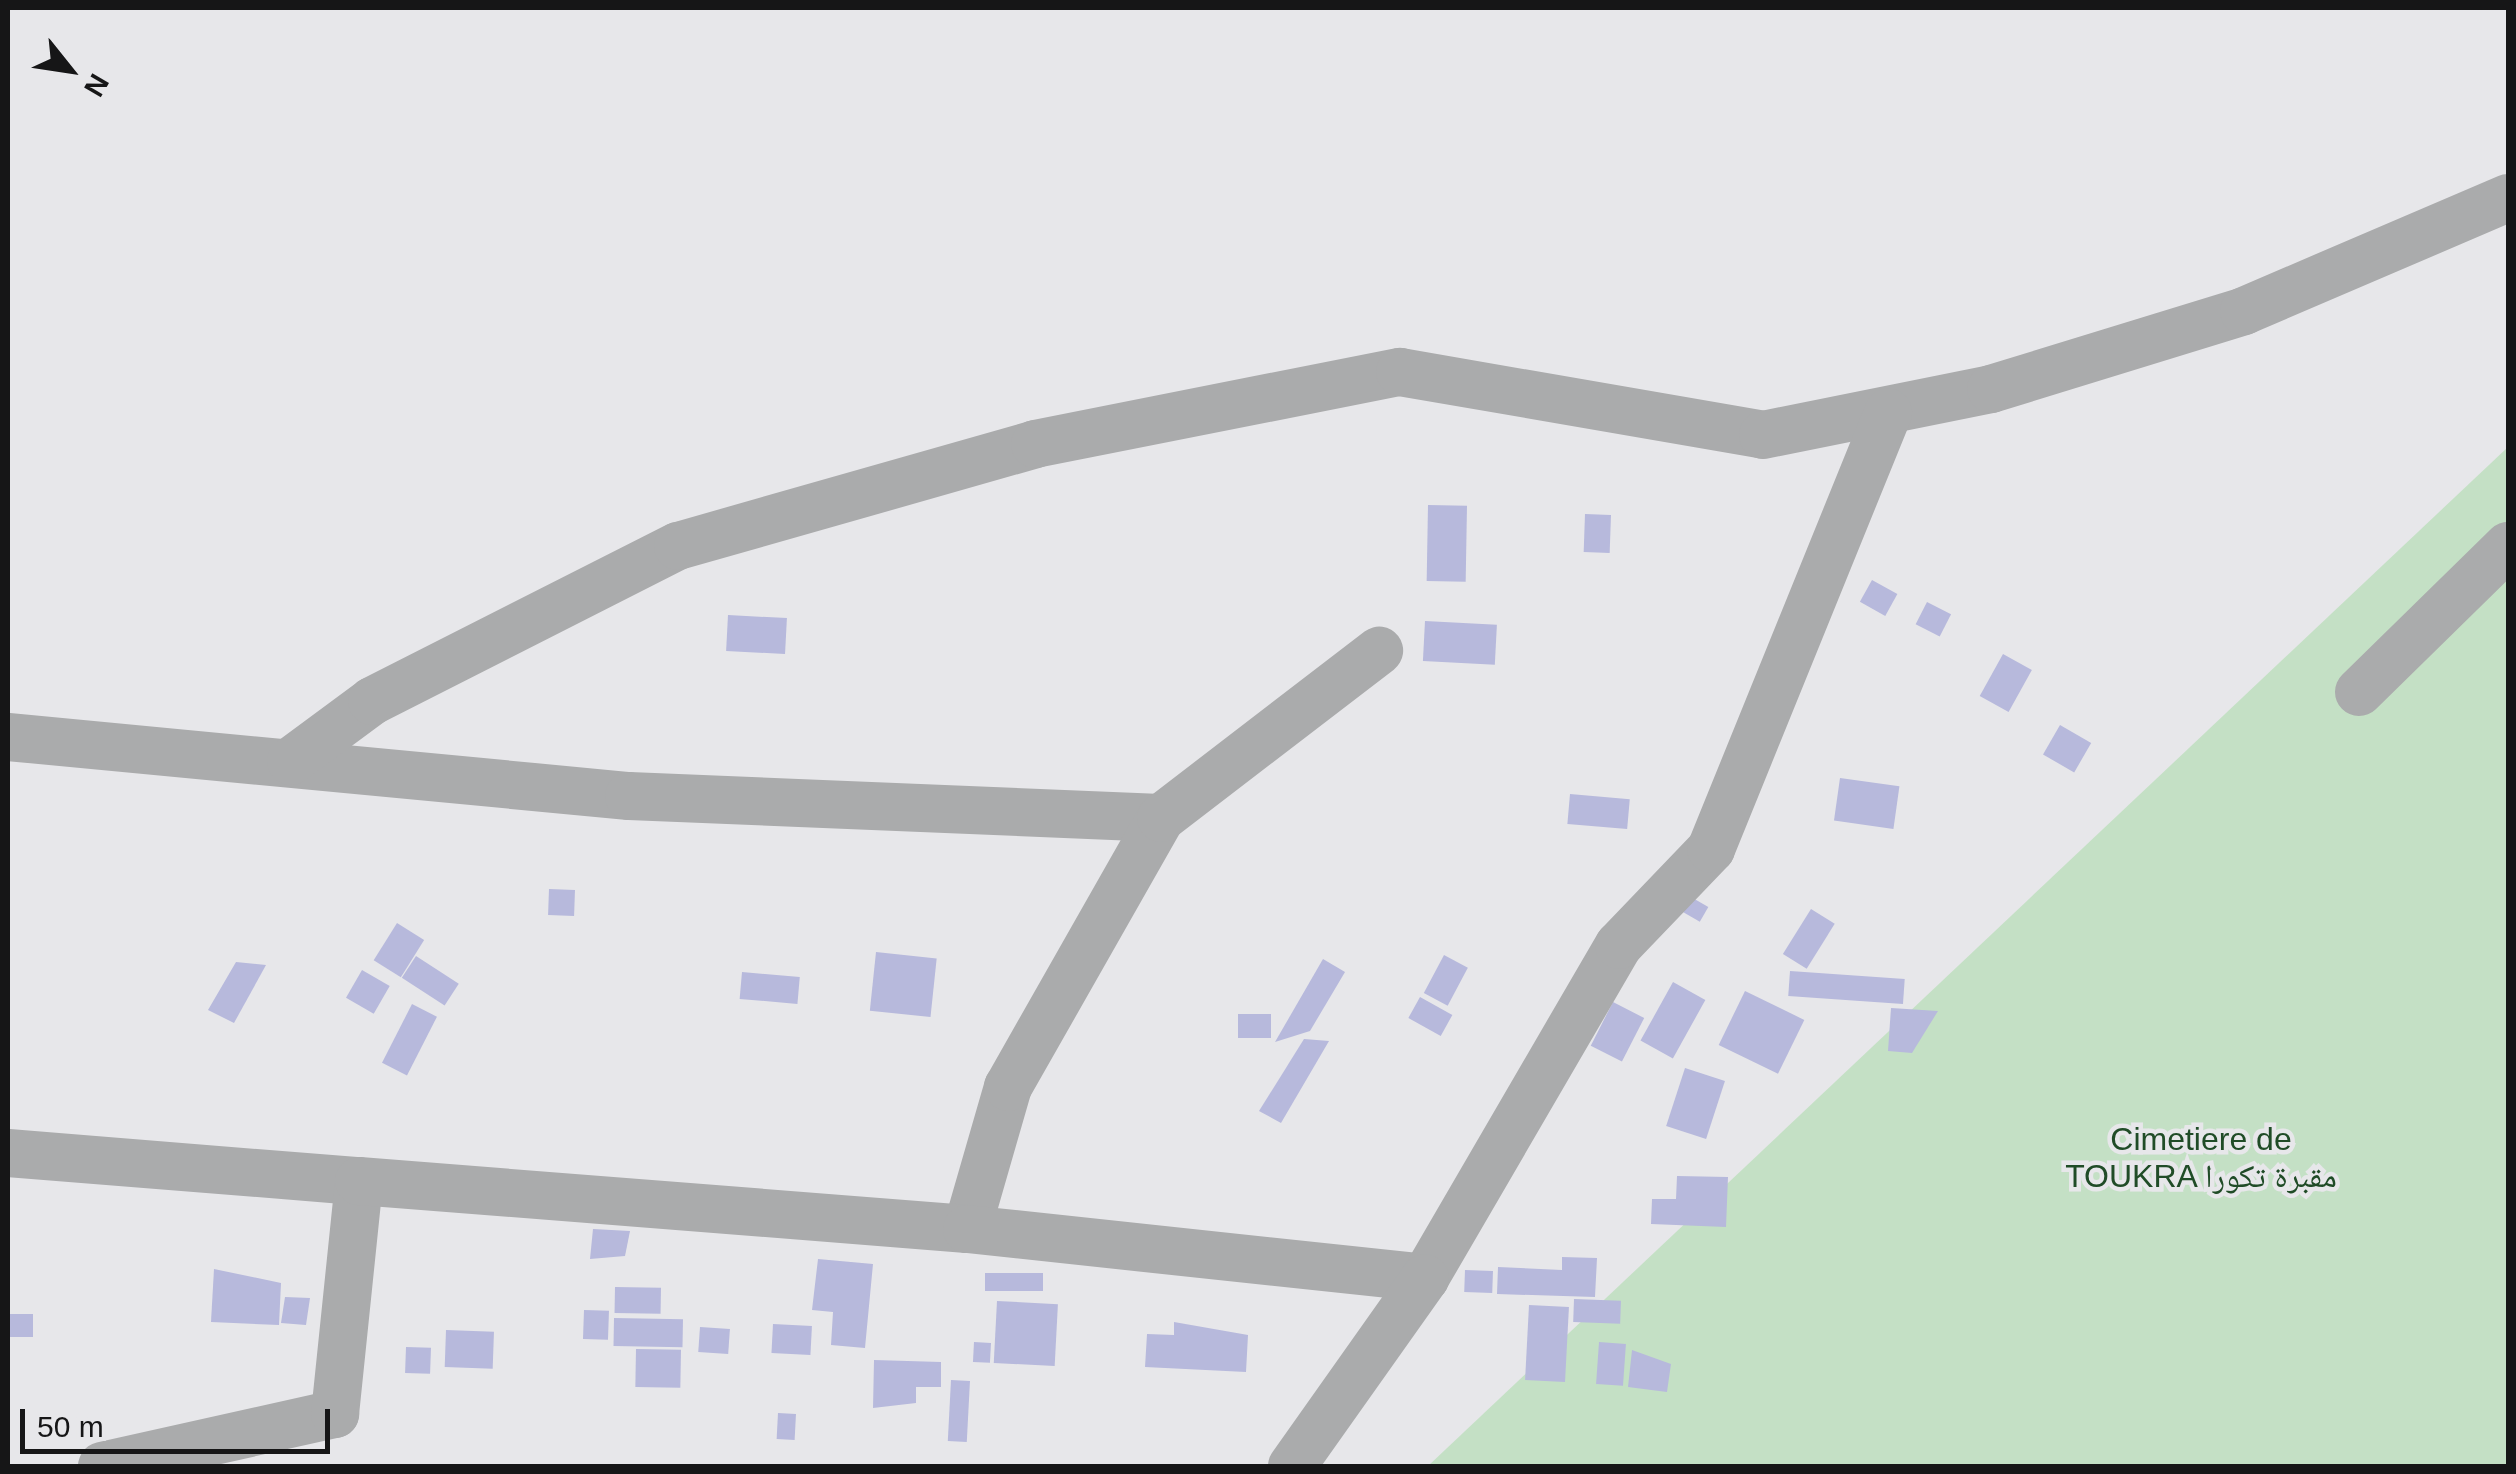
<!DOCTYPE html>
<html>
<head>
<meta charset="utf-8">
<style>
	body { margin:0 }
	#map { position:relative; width:2516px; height:1474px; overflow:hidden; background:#e7e7ea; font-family:Arial,"Noto Naskh Arabic",sans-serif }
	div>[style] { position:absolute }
	.green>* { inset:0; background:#c4e0c5 }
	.building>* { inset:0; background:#b7b9dc; transform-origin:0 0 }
	.street>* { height:48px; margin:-24px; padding:0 24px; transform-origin:24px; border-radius:24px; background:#aaabac }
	span { translate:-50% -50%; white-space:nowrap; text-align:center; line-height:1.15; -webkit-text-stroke:9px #e7e7ea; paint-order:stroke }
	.park-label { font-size:32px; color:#204c27 }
	.frame { position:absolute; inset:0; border:10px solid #161617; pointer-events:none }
	.north { position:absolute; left:20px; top:20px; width:100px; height:100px; -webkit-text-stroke:8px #e7e7ea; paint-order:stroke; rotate:120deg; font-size:28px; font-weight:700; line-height:40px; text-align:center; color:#161617 }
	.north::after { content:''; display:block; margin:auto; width:35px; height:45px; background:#161617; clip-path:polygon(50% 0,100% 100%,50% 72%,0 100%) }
	.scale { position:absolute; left:20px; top:1409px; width:310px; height:45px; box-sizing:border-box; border:5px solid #161617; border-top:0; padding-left:12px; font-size:30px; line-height:35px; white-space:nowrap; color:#161617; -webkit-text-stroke:8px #e7e7ea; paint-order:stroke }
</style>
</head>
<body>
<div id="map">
	<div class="green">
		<i style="clip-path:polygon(2508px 447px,2508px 1466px,1428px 1466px)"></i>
	</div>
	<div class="building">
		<i style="left:1428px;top:505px;width:39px;height:76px;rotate:1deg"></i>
		<i style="left:1585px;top:514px;width:26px;height:38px;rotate:2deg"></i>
		<i style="left:1872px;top:580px;width:29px;height:25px;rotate:29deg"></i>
		<i style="left:1927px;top:602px;width:27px;height:25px;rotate:27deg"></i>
		<i style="left:728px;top:615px;width:59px;height:36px;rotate:3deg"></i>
		<i style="left:1425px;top:621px;width:72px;height:40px;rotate:3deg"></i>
		<i style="left:2003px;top:654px;width:33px;height:48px;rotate:29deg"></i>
		<i style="left:2060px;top:725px;width:36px;height:34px;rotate:30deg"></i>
		<i style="left:1840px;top:778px;width:60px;height:43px;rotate:8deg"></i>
		<i style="left:1570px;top:794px;width:60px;height:30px;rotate:5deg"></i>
		<i style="left:549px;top:889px;width:26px;height:26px;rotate:2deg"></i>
		<i style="left:1691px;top:897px;width:20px;height:17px;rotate:30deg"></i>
		<i style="left:1811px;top:909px;width:28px;height:53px;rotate:32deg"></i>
		<i style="left:397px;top:923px;width:32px;height:44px;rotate:32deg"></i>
		<i style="left:876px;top:952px;width:61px;height:59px;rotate:6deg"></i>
		<i style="left:1444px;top:955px;width:27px;height:43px;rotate:28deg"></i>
		<i style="left:416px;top:956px;width:51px;height:26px;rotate:33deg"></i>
		<i style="clip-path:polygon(1323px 959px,1345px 972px,1310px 1031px,1275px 1042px)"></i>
		<i style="clip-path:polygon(236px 962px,266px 965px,234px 1023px,208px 1010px)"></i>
		<i style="left:362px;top:970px;width:32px;height:32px;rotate:30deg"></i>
		<i style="left:1790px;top:971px;width:115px;height:25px;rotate:4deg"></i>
		<i style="left:742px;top:972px;width:58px;height:27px;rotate:5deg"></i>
		<i style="left:1673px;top:982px;width:37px;height:67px;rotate:29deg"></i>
		<i style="left:1745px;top:991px;width:66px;height:60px;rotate:26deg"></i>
		<i style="left:1420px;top:997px;width:37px;height:24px;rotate:29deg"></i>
		<i style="left:1613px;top:1002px;width:35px;height:49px;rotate:27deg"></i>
		<i style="left:412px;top:1004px;width:28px;height:66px;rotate:27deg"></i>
		<i style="clip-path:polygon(1891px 1008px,1938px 1011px,1912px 1053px,1888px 1051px)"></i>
		<i style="left:1238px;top:1014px;width:33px;height:24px"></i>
		<i style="clip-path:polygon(1304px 1039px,1329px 1041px,1281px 1123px,1259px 1111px)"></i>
		<i style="left:1685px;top:1068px;width:42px;height:61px;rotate:18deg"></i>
		<i style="clip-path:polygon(1677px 1176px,1728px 1177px,1726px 1227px,1651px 1224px,1652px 1199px,1676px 1199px)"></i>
		<i style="clip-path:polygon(593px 1229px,630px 1231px,625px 1256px,590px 1259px)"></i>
		<i style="clip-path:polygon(1562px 1257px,1597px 1258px,1595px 1297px,1497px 1294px,1498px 1267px,1562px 1270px)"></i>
		<i style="clip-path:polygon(818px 1259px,873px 1264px,865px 1348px,831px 1345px,833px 1312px,812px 1310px)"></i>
		<i style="clip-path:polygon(214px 1269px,281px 1283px,279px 1325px,211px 1322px)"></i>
		<i style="left:1465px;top:1270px;width:28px;height:22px;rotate:2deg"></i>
		<i style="left:985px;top:1273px;width:58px;height:18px"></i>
		<i style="left:615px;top:1287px;width:46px;height:26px;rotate:1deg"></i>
		<i style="clip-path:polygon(285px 1297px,310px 1298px,306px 1325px,281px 1323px)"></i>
		<i style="left:1574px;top:1299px;width:47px;height:23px;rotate:2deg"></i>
		<i style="left:997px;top:1301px;width:61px;height:62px;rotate:3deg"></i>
		<i style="left:1529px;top:1305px;width:40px;height:75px;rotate:3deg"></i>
		<i style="left:584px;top:1310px;width:25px;height:29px;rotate:2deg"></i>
		<i style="left:8px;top:1314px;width:25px;height:23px"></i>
		<i style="left:614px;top:1318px;width:69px;height:28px;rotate:1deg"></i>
		<i style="clip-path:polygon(1174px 1322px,1248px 1335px,1246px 1372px,1145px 1367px,1147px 1334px,1174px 1335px)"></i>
		<i style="left:773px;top:1324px;width:39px;height:29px;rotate:3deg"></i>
		<i style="left:700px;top:1327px;width:30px;height:25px;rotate:4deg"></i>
		<i style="left:446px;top:1330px;width:48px;height:37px;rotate:2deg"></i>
		<i style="left:974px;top:1342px;width:17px;height:20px;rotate:3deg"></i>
		<i style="left:1599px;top:1342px;width:27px;height:42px;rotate:4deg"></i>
		<i style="left:406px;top:1347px;width:25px;height:26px;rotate:2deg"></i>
		<i style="left:636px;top:1349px;width:45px;height:38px;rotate:1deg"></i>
		<i style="clip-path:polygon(1632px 1350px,1671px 1364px,1667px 1392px,1628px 1387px)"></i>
		<i style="clip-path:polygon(874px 1360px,941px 1362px,941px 1387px,916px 1387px,916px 1403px,873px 1408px)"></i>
		<i style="left:951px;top:1380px;width:19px;height:61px;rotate:3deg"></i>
		<i style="left:778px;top:1413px;width:18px;height:26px;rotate:3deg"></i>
	</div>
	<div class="street">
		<i style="left:2359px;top:692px;width:209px;rotate:-44.4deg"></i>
		<i style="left:8px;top:737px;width:624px;rotate:5.43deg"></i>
		<i style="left:629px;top:796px;width:532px;rotate:2.37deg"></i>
		<i style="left:291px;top:761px;width:101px;rotate:-36.5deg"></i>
		<i style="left:372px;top:701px;width:343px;rotate:-26.9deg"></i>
		<i style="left:678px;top:546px;width:371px;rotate:-15.9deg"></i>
		<i style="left:1035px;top:444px;width:372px;rotate:-11.2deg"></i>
		<i style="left:1400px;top:372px;width:368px;rotate:9.8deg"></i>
		<i style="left:1763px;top:435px;width:233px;rotate:-11.4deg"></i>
		<i style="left:1991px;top:389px;width:265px;rotate:-17.1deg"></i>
		<i style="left:2244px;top:311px;width:287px;rotate:-23.2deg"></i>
		<i style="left:8px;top:1153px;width:352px;rotate:4.6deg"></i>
		<i style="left:967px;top:1229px;width:148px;rotate:-73.9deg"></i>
		<i style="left:1008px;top:1087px;width:309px;rotate:-60.4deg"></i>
		<i style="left:1161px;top:818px;width:275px;rotate:-37.5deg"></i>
		<i style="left:102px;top:1466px;width:239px;rotate:-12.6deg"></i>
		<i style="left:335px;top:1414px;width:234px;rotate:-84.1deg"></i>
		<i style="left:359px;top:1181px;width:610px;rotate:4.51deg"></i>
		<i style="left:967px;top:1229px;width:461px;rotate:6.1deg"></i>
		<i style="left:1425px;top:1278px;width:385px;rotate:-59.8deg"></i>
		<i style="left:1619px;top:945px;width:133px;rotate:-46.2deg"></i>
		<i style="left:1711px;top:849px;width:471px;rotate:-67.9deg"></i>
		<i style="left:1292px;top:1466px;width:230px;rotate:-54.7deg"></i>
	</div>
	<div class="park-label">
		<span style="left:2201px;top:1158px">Cimetiere de<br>TOUKRA مقبرة تكورا</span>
	</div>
	<div class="frame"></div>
	<div class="north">N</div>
	<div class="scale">50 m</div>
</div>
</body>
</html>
